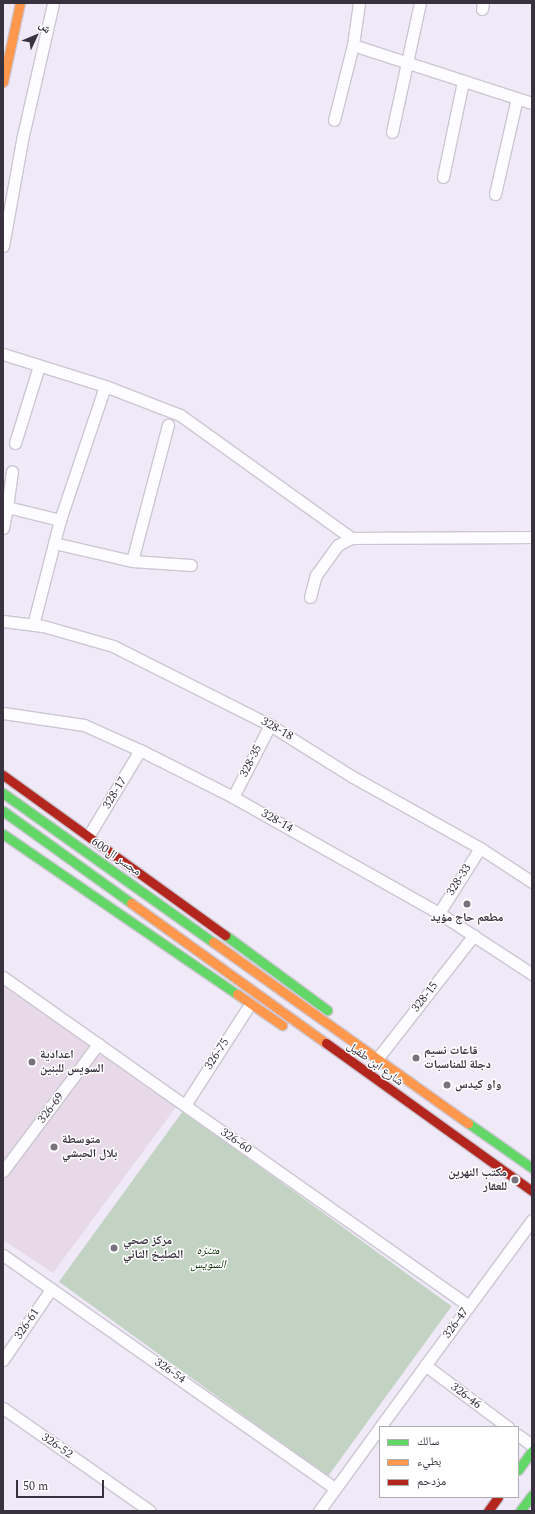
<!DOCTYPE html>
<html>
<head>
<meta charset="utf-8">
<style>
	body { margin:0 }
	#map { position:relative; width:535px; height:1514px; overflow:hidden; background:#f0e9f7; font-family:Spectral,"Noto Naskh Arabic",serif }
	div>[style] { position:absolute }
	.education>* { inset:0; background:#e7d9e8 }
	.green>* { inset:0; background:#c3d3c3; transform-origin:0 0 }
	.roads { filter:drop-shadow(1px 0 #ccc6d3) drop-shadow(-1px 0 #ccc6d3) drop-shadow(0 1px #ccc6d3) drop-shadow(0 -1px #ccc6d3) }
	.street>* { height:11px; margin:-5.5px; padding:0 5.5px; transform-origin:5.5px; border-radius:5.5px; background:#fdfcfe }
	.fast>* { height:9px; margin:-4.5px; padding:0 4.5px; transform-origin:4.5px; border-radius:4.5px; background:#63d668 }
	.slow>* { height:9px; margin:-4.5px; padding:0 4.5px; transform-origin:4.5px; border-radius:4.5px; background:#ff974d }
	.jam>* { height:9px; margin:-4.5px; padding:0 4.5px; transform-origin:4.5px; border-radius:4.5px; background:#b3261e }
	.dots>* { width:11px; height:11px; translate:-50% -50%; box-sizing:border-box; border:2px solid #fff; border-radius:50% }
	span { translate:-50% -50%; white-space:nowrap; text-align:center; line-height:1.15; -webkit-text-stroke:3px #fff; paint-order:stroke }
	.street-label { font-size:12px; color:#38323e }
	.poi-label { font-size:12px; color:#38323e; font-weight:700 }
	.left { translate:0 -50%; text-align:left }
	.right { translate:-100% -50%; text-align:right }
	.park-label { font-size:12px; color:#0a3305; font-style:italic }
	.frame { position:absolute; inset:0; border:4px solid #38323e; pointer-events:none }
	.legend { position:absolute; left:379px; top:1426px; width:140px; height:72px; box-sizing:border-box; background:#fff; border:1px solid #afadb2; margin:0; padding:5px 7px; list-style:none; font-size:12px; color:#38323e }
	.legend li { display:flex; align-items:center; gap:8px; height:20px }
	.legend b { width:20px; border:1px solid #afadb2 }
	.north { position:absolute; left:16px; top:16px; width:40px; height:40px; -webkit-text-stroke:3px #fff; paint-order:stroke; rotate:46deg; font-size:11px; font-weight:700; line-height:16px; text-align:center; color:#38323e }
	.north::after { content:''; display:block; margin:auto; width:14px; height:18px; background:#38323e; clip-path:polygon(50% 0,100% 100%,50% 72%,0 100%) }
	.scale { position:absolute; left:16px; top:1480px; width:88px; height:18px; box-sizing:border-box; border:2px solid #38323e; border-top:0; padding-left:5px; font-size:12px; line-height:14px; white-space:nowrap; color:#38323e; -webkit-text-stroke:3px #fff; paint-order:stroke }
</style>
</head>
<body>
<div id="map">
	<div class="education">
		<i style="clip-path:polygon(5px 984px,176px 1107px,53px 1273px,3px 1240px,3px 987px)"></i>
	</div>
	<div class="green">
		<i style="left:183px;top:1111px;width:332px;height:211px;rotate:36deg"></i>
	</div>
	<div class="roads">
		<div class="street">
			<i style="left:482px;top:9px;width:6px;rotate:-81deg"></i>
			<i style="left:353px;top:45px;width:188px;rotate:18deg"></i>
			<i style="left:334px;top:120px;width:77px;rotate:-75.8deg"></i>
			<i style="left:353px;top:45px;width:42px;rotate:-81.9deg"></i>
			<i style="left:392px;top:132px;width:132px;rotate:-77.8deg"></i>
			<i style="left:443px;top:177px;width:98px;rotate:-78.2deg"></i>
			<i style="left:495px;top:194px;width:98px;rotate:-77.1deg"></i>
			<i style="left:3px;top:246px;width:108px;rotate:-79.8deg"></i>
			<i style="left:22px;top:140px;width:140px;rotate:-77.2deg"></i>
			<i style="left:3px;top:354px;width:107px;rotate:17.4deg"></i>
			<i style="left:105px;top:386px;width:80px;rotate:21.1deg"></i>
			<i style="left:180px;top:415px;width:211px;rotate:35.7deg"></i>
			<i style="left:15px;top:443px;width:81px;rotate:-72.7deg"></i>
			<i style="left:7px;top:507px;width:36px;rotate:-82deg"></i>
			<i style="left:3px;top:528px;width:21px;rotate:-79deg"></i>
			<i style="left:7px;top:507px;width:55px;rotate:13.8deg"></i>
			<i style="left:54px;top:543px;width:80px;rotate:13deg"></i>
			<i style="left:132px;top:561px;width:141px;rotate:-75.2deg"></i>
			<i style="left:132px;top:561px;width:59px;rotate:3.9deg"></i>
			<i style="left:310px;top:597px;width:23px;rotate:-75deg"></i>
			<i style="left:316px;top:575px;width:37px;rotate:-54deg"></i>
			<i style="left:338px;top:545px;width:15px;rotate:-28deg"></i>
			<i style="left:351px;top:538px;width:181px;rotate:-0.3deg"></i>
			<i style="left:3px;top:621px;width:40px;rotate:7.1deg"></i>
			<i style="left:43px;top:626px;width:73px;rotate:15.9deg"></i>
			<i style="left:113px;top:646px;width:176px;rotate:26.7deg"></i>
			<i style="left:270px;top:725px;width:98px;rotate:32.1deg"></i>
			<i style="left:353px;top:777px;width:145px;rotate:29.2deg"></i>
			<i style="left:480px;top:848px;width:62px;rotate:33.2deg"></i>
			<i style="left:33px;top:625px;width:108px;rotate:-75.6deg"></i>
			<i style="left:60px;top:520px;width:141px;rotate:-71.4deg"></i>
			<i style="left:3px;top:713px;width:82px;rotate:8.4deg"></i>
			<i style="left:84px;top:725px;width:61px;rotate:24.1deg"></i>
			<i style="left:140px;top:750px;width:104px;rotate:26.8deg"></i>
			<i style="left:233px;top:797px;width:236px;rotate:29.4deg"></i>
			<i style="left:439px;top:913px;width:111px;rotate:33.3deg"></i>
			<i style="left:233px;top:797px;width:81px;rotate:-62.8deg"></i>
			<i style="left:89px;top:835px;width:99px;rotate:-59deg"></i>
			<i style="left:439px;top:913px;width:77px;rotate:-57.8deg"></i>
			<i style="left:3px;top:977px;width:570px;rotate:35.22deg"></i>
			<i style="left:377px;top:1059px;width:157px;rotate:-52deg"></i>
			<i style="left:185px;top:1105px;width:120px;rotate:-57.2deg"></i>
			<i style="left:3px;top:1171px;width:159px;rotate:-53.2deg"></i>
			<i style="left:3px;top:1255px;width:406px;rotate:35.1deg"></i>
			<i style="left:3px;top:1360px;width:86px;rotate:-55.9deg"></i>
			<i style="left:425px;top:1365px;width:104px;rotate:36.8deg"></i>
			<i style="left:3px;top:1408px;width:179px;rotate:35deg"></i>
			<i style="left:380px;top:1427px;width:257px;rotate:-53.7deg"></i>
			<i style="left:518px;top:1435px;width:17px;rotate:36deg"></i>
			<i style="left:319px;top:1511px;width:104px;rotate:-54deg"></i>
		</div>
		<div class="fast">
			<i style="left:3px;top:793px;width:257px;rotate:35.4deg"></i>
			<i style="left:3px;top:811px;width:158px;rotate:35.7deg"></i>
			<i style="left:3px;top:834px;width:283px;rotate:34.4deg"></i>
			<i style="left:225px;top:935px;width:127px;rotate:36.3deg"></i>
			<i style="left:468px;top:1123px;width:78px;rotate:35.1deg"></i>
			<i style="left:518px;top:1470px;width:24px;rotate:-54deg"></i>
			<i style="left:520px;top:1511px;width:20px;rotate:-53deg"></i>
		</div>
		<div class="slow">
			<i style="left:3px;top:82px;width:81px;rotate:-77.9deg"></i>
			<i style="left:131px;top:903px;width:240px;rotate:35.7deg"></i>
			<i style="left:213px;top:942px;width:313px;rotate:35.4deg"></i>
			<i style="left:237px;top:994px;width:55px;rotate:34.6deg"></i>
		</div>
		<div class="jam">
			<i style="left:3px;top:775px;width:274px;rotate:35.8deg"></i>
			<i style="left:326px;top:1043px;width:254px;rotate:35.7deg"></i>
			<i style="left:488px;top:1511px;width:17px;rotate:-54deg"></i>
		</div>
	</div>
	<div class="dots">
		<i style="left:467px;top:904px;background:#78727f"></i>
		<i style="left:416px;top:1058px;background:#78727f"></i>
		<i style="left:32px;top:1062px;background:#78727f"></i>
		<i style="left:447px;top:1085px;background:#78727f"></i>
		<i style="left:54px;top:1147px;background:#78727f"></i>
		<i style="left:515px;top:1180px;background:#78727f"></i>
		<i style="left:114px;top:1248px;background:#78727f"></i>
	</div>
	<div class="street-label">
		<span style="left:277px;top:729px;rotate:29deg">328-18</span>
		<span style="left:251px;top:761px;rotate:-63deg">328-35</span>
		<span style="left:115px;top:793px;rotate:-59deg">328-17</span>
		<span style="left:277px;top:821px;rotate:29deg">328-14</span>
		<span style="left:116px;top:857px;rotate:35deg">مجسر ال600</span>
		<span style="left:459px;top:880px;rotate:-57deg">328-33</span>
		<span style="left:425px;top:997px;rotate:-52deg">328-15</span>
		<span style="left:217px;top:1054px;rotate:-57deg">326-75</span>
		<span style="left:375px;top:1064px;rotate:36deg">شارع ابن طفيل</span>
		<span style="left:51px;top:1108px;rotate:-53deg">326-69</span>
		<span style="left:236px;top:1141px;rotate:35deg">326-60</span>
		<span style="left:456px;top:1323px;rotate:-54deg">326-47</span>
		<span style="left:27px;top:1324px;rotate:-56deg">326-61</span>
		<span style="left:170px;top:1371px;rotate:35deg">326-54</span>
		<span style="left:466px;top:1396px;rotate:37deg">326-46</span>
		<span style="left:57px;top:1446px;rotate:35deg">326-52</span>
	</div>
	<div class="poi-label">
		<span style="left:467px;top:918px">مطعم حاج مؤيد</span>
		<span class="left" style="left:424px;top:1058px">قاعات نسيم<br>دجلة للمناسبات</span>
		<span class="left" style="left:40px;top:1062px">اعدادية<br>السويس للبنين</span>
		<span class="left" style="left:455px;top:1085px">واو كيدس</span>
		<span class="left" style="left:62px;top:1147px">متوسطة<br>بلال الحبشي</span>
		<span class="right" style="left:507px;top:1180px">مكتب النهرين<br>للعقار</span>
		<span class="left" style="left:123px;top:1248px">مركز صحي<br>الصليخ الثاني</span>
	</div>
	<div class="park-label">
		<span style="left:208px;top:1258px">متنزه<br>السويس</span>
	</div>
	<div class="frame"></div>
	<ul class="legend">
	<li><b style="height:5px;background:#63d668"></b>سالك</li>
	<li><b style="height:5px;background:#ff974d"></b>بطيء</li>
	<li><b style="height:5px;background:#b3261e"></b>مزدحم</li>
	</ul>
	<div class="north">ش</div>
	<div class="scale">50 m</div>
</div>
</body>
</html>
